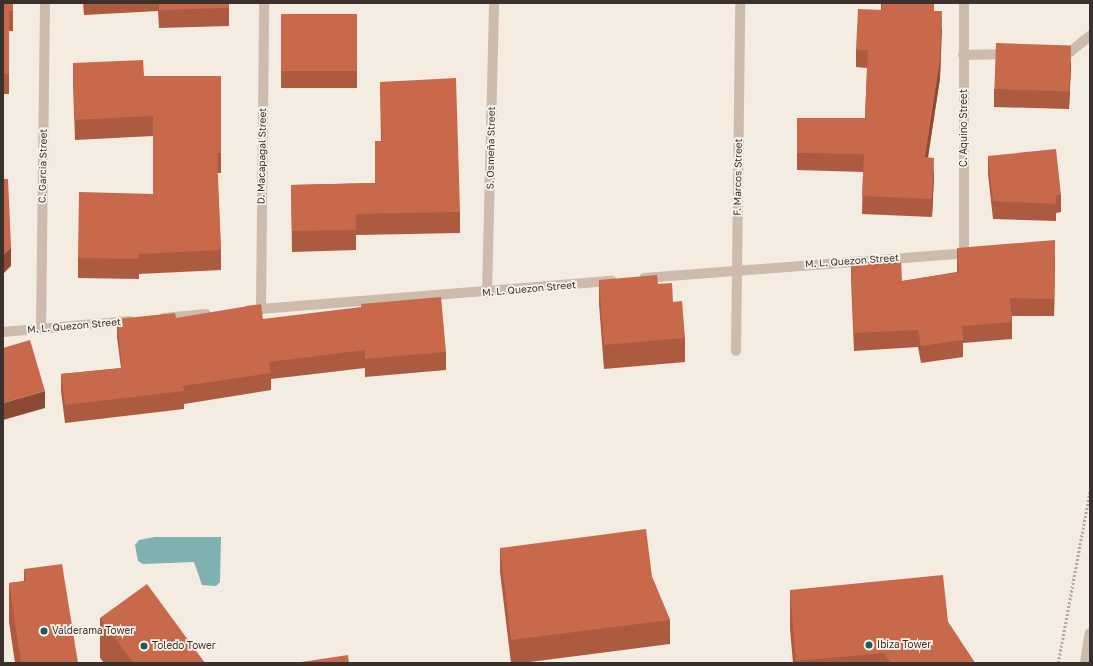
<!DOCTYPE html>
<html>
<head>
<meta charset="utf-8">
<style>
	body { margin:0 }
	#map { position:relative; width:1093px; height:666px; overflow:hidden; background:#f4ebe1; font-family:"Golos Text",sans-serif }
	div>[style] { position:absolute }
	.water>* { inset:0; background:#7fb0b2 }
	.path>* { height:2.5px; margin-top:-1.25px; transform-origin:0; background:repeating-linear-gradient(90deg,#b9a596 0 2px,transparent 0 4px) }
	.minor>* { height:10px; margin:-5px; padding:0 5px; transform-origin:5px; border-radius:5px; background:#cdbbac }
	.wall>* { inset:0; background:#ac5a40; transform-origin:0 0 }
	.shaded-wall>* { inset:0; background:#8c4a34 }
	.building>* { inset:0; background:#c8694b; transform-origin:0 0 }
	.dots>* { width:11px; height:11px; translate:-50% -50%; box-sizing:border-box; border:2px solid #fbf5ee; border-radius:50% }
	span { translate:-50% -50%; white-space:nowrap; text-align:center; line-height:1.15; -webkit-text-stroke:3.5px #fbf5ee; paint-order:stroke }
	.street-label { font-size:10px; color:#3b302b }
	.poi-label { font-size:10px; color:#3b302b }
	.left { translate:0 -50%; text-align:left }
	.frame { position:absolute; inset:0; border:4px solid #3b302b; pointer-events:none }
</style>
</head>
<body>
<div id="map">
	<div class="water">
		<i style="clip-path:polygon(155px 537px,221px 537px,220px 582px,216px 586px,202px 585px,194px 562px,143px 564px,138px 561px,135px 545px,139px 540px)"></i>
	</div>
	<div class="path">
		<i style="left:1058px;top:663px;width:175px;rotate:-79.5deg"></i>
	</div>
	<div class="minor">
		<i style="left:964px;top:3px;width:250px;rotate:90deg"></i>
		<i style="left:1057px;top:53px;width:13px;rotate:-4deg"></i>
		<i style="left:1070px;top:52px;width:26px;rotate:-39deg"></i>
		<i style="left:963px;top:55px;width:46px;rotate:-1.2deg"></i>
		<i style="left:644px;top:278px;width:326px;rotate:-4.4deg"></i>
		<i style="left:487px;top:293px;width:290px;rotate:-88.6deg"></i>
		<i style="left:261px;top:309px;width:306px;rotate:-89.4deg"></i>
		<i style="left:249px;top:310px;width:364px;rotate:-4.6deg"></i>
		<i style="left:164px;top:318px;width:42px;rotate:-5.4deg"></i>
		<i style="left:41px;top:329px;width:326px;rotate:-89.3deg"></i>
		<i style="left:3px;top:332px;width:127px;rotate:-5deg"></i>
		<i style="left:736px;top:351px;width:348px;rotate:-89.3deg"></i>
		<i style="left:1085px;top:663px;width:30px;rotate:-81deg"></i>
	</div>
	<div class="wall">
		<i style="clip-path:polygon(3px 3px,13px 3px,13px 31px,9px 31px,9px 94px,3px 94px)"></i>
		<i style="clip-path:polygon(83px 3px,229px 3px,229px 26px,159px 28px,158px 11px,84px 15px)"></i>
		<i style="clip-path:polygon(881px 3px,934px 3px,934px 11px,942px 29px,940px 78px,928px 158px,934px 175px,932px 217px,862px 214px,863px 172px,797px 170px,797px 118px,865px 118px,867px 68px,856px 67px,856px 50px,881px 10px)"></i>
		<i style="left:281px;top:14px;width:76px;height:74px"></i>
		<i style="clip-path:polygon(73px 63px,144px 76px,221px 76px,221px 173px,217px 173px,221px 250px,221px 270px,139px 274px,139px 279px,78px 278px,78px 258px,153px 194px,153px 136px,75px 140px,73px 83px)"></i>
		<i style="clip-path:polygon(1071px 63px,1069px 109px,994px 107px,994px 89px)"></i>
		<i style="clip-path:polygon(380px 82px,460px 212px,460px 233px,356px 235px,356px 250px,292px 252px,291px 185px,375px 183px,375px 141px,381px 141px)"></i>
		<i style="clip-path:polygon(988px 156px,1061px 195px,1061px 212px,1056px 213px,1056px 221px,993px 219px,988px 174px)"></i>
		<i style="clip-path:polygon(957px 248px,1055px 257px,1054px 316px,1012px 316px,1012px 339px,963px 343px,963px 357px,921px 363px,918px 347px,854px 351px,851px 279px,851px 262px,902px 281px,957px 272px)"></i>
		<i style="clip-path:polygon(599px 280px,658px 284px,673px 302px,685px 338px,685px 362px,604px 369px,599px 304px)"></i>
		<i style="clip-path:polygon(176px 318px,263px 319px,446px 352px,446px 370px,365px 377px,365px 368px,271px 379px,271px 390px,184px 404px,184px 409px,65px 423px,61px 391px,61px 374px,121px 368px,117px 337px,117px 319px)"></i>
		<i style="clip-path:polygon(500px 548px,652px 577px,670px 620px,670px 644px,522px 663px,511px 663px,500px 572px)"></i>
		<i style="clip-path:polygon(24px 569px,78px 663px,15px 663px,9px 622px,9px 583px,24px 581px)"></i>
		<i style="clip-path:polygon(790px 590px,948px 622px,975px 663px,793px 663px,790px 629px)"></i>
		<i style="clip-path:polygon(100px 618px,205px 663px,104px 663px,100px 658px)"></i>
	</div>
	<div class="shaded-wall">
		<i style="clip-path:polygon(942px 11px,940px 78px,925px 175px,925px 157px)"></i>
		<i style="clip-path:polygon(1071px 45px,1071px 63px,1069px 109px,1069px 92px)"></i>
		<i style="clip-path:polygon(934px 158px,934px 175px,932px 217px,932px 199px)"></i>
		<i style="clip-path:polygon(1055px 240px,1055px 257px,1054px 316px,1054px 299px)"></i>
		<i style="clip-path:polygon(11px 247px,11px 266px,3px 274px,3px 255px)"></i>
		<i style="clip-path:polygon(45px 391px,45px 408px,3px 420px,3px 403px)"></i>
	</div>
	<div class="building">
		<i style="clip-path:polygon(3px 3px,13px 3px,13px 11px,9px 11px,9px 74px,3px 74px)"></i>
		<i style="clip-path:polygon(159px 3px,229px 3px,229px 8px,159px 10px)"></i>
		<i style="clip-path:polygon(882px 3px,934px 3px,934px 11px,942px 11px,940px 60px,925px 157px,934px 158px,932px 199px,862px 196px,864px 154px,797px 153px,797px 118px,865px 118px,868px 50px,856px 50px,858px 9px,882px 10px)"></i>
		<i style="left:281px;top:14px;width:76px;height:57px"></i>
		<i style="left:996px;top:43px;width:75px;height:46px;rotate:2deg"></i>
		<i style="clip-path:polygon(143px 60px,144px 76px,221px 76px,221px 153px,217px 153px,221px 250px,139px 254px,139px 259px,78px 258px,79px 192px,153px 194px,153px 116px,75px 120px,73px 63px)"></i>
		<i style="clip-path:polygon(456px 78px,460px 212px,356px 214px,356px 230px,292px 231px,291px 185px,375px 183px,375px 141px,382px 141px,380px 82px)"></i>
		<i style="clip-path:polygon(1056px 149px,1061px 195px,1056px 195px,1056px 204px,993px 201px,988px 156px)"></i>
		<i style="clip-path:polygon(3px 156px,3px 179px,8px 179px,11px 247px,3px 255px)"></i>
		<i style="clip-path:polygon(1055px 240px,1054px 299px,1010px 298px,1012px 322px,962px 326px,963px 340px,921px 346px,918px 330px,854px 333px,851px 262px,901px 259px,902px 281px,959px 272px,957px 248px)"></i>
		<i style="clip-path:polygon(657px 275px,658px 284px,672px 283px,673px 302px,682px 301px,685px 338px,604px 345px,599px 280px)"></i>
		<i style="clip-path:polygon(441px 297px,446px 352px,365px 359px,365px 350px,269px 362px,271px 373px,183px 386px,184px 391px,65px 405px,61px 374px,122px 368px,117px 319px,175px 313px,176px 318px,261px 304px,263px 319px,361px 307px,361px 304px)"></i>
		<i style="clip-path:polygon(30px 340px,45px 391px,3px 403px,3px 348px)"></i>
		<i style="clip-path:polygon(646px 529px,652px 577px,670px 620px,511px 640px,500px 548px)"></i>
		<i style="clip-path:polygon(62px 564px,78px 663px,21px 663px,9px 583px,26px 581px,24px 569px)"></i>
		<i style="clip-path:polygon(943px 575px,948px 622px,975px 663px,891px 663px,884px 653px,796px 661px,790px 590px)"></i>
		<i style="clip-path:polygon(147px 584px,205px 663px,133px 663px,100px 618px)"></i>
		<i style="clip-path:polygon(348px 655px,349px 663px,295px 663px)"></i>
	</div>
	<div class="dots">
		<i style="left:44px;top:631px;background:#1f5a5e"></i>
		<i style="left:869px;top:645px;background:#1f5a5e"></i>
		<i style="left:144px;top:646px;background:#1f5a5e"></i>
	</div>
	<div class="street-label">
		<span style="left:964px;top:128px;rotate:-90deg">C. Aquino Street</span>
		<span style="left:491px;top:148px;rotate:-89deg">S. Osmeña Street</span>
		<span style="left:262px;top:156px;rotate:-89deg">D. Macapagal Street</span>
		<span style="left:43px;top:166px;rotate:-89deg">C. Garcia Street</span>
		<span style="left:738px;top:177px;rotate:-89deg">F. Marcos Street</span>
		<span style="left:852px;top:261px;rotate:-4deg">M. L. Quezon Street</span>
		<span style="left:529px;top:289px;rotate:-5deg">M. L. Quezon Street</span>
		<span style="left:74px;top:326px;rotate:-5deg">M. L. Quezon Street</span>
	</div>
	<div class="poi-label">
		<span class="left" style="left:52px;top:631px">Valderama Tower</span>
		<span class="left" style="left:877px;top:645px">Ibiza Tower</span>
		<span class="left" style="left:152px;top:646px">Toledo Tower</span>
	</div>
	<div class="frame"></div>
</div>
</body>
</html>
